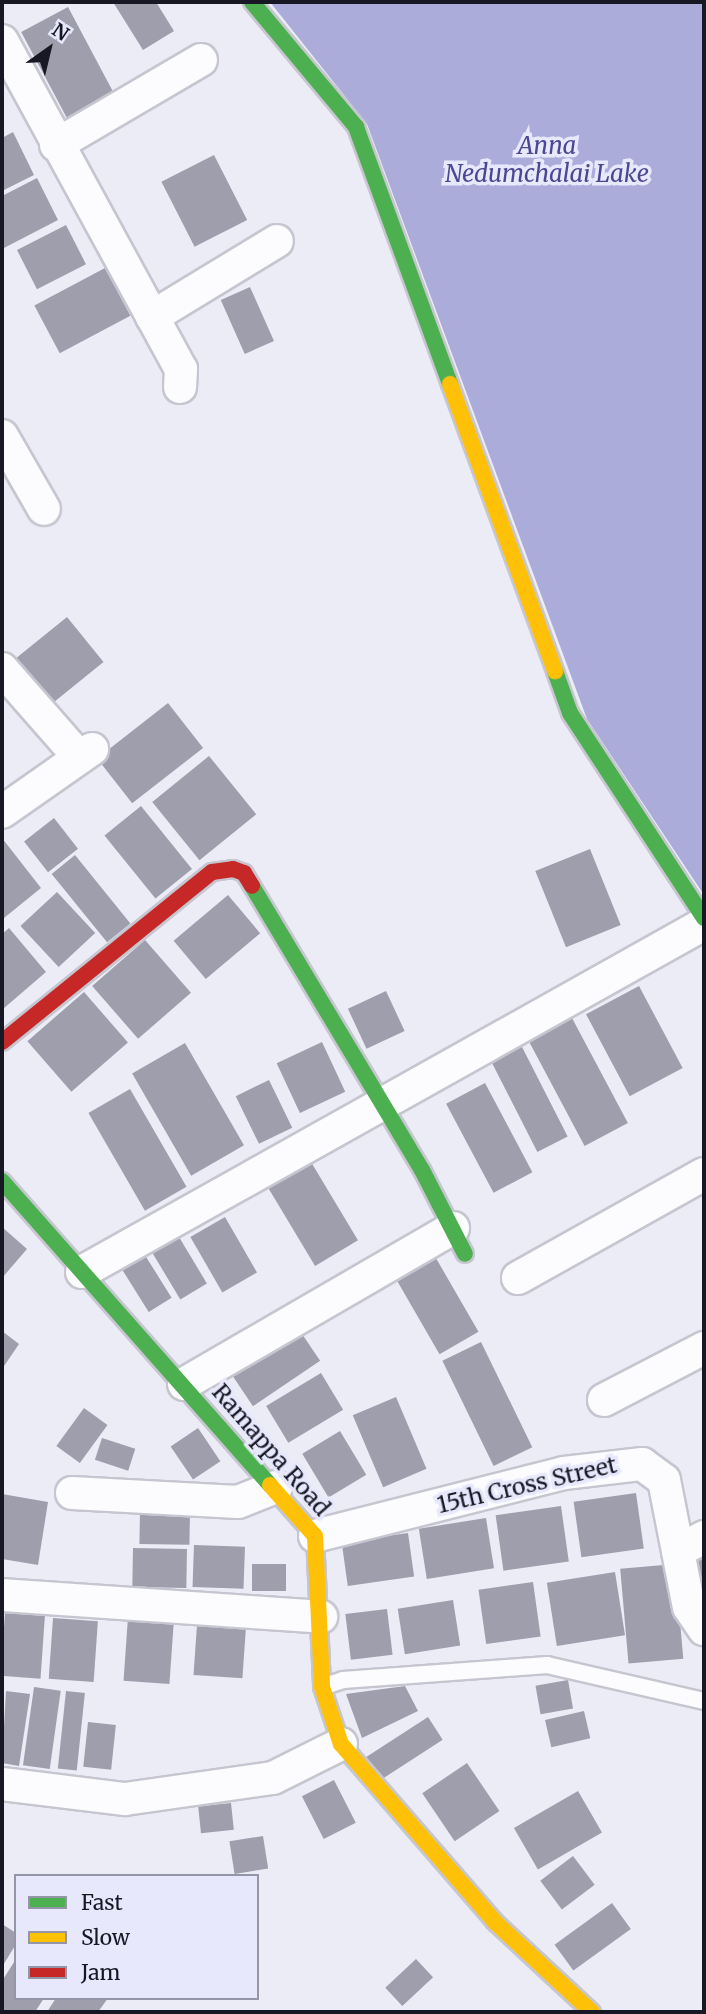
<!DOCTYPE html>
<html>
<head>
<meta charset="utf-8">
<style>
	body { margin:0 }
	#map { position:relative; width:706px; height:2014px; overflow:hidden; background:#ececf7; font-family:Merriweather,serif }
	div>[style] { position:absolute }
	.water>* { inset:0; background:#acacda }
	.building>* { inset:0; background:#9e9ead; transform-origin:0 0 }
	.roads { filter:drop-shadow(2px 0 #c6c6d0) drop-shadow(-2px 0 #c6c6d0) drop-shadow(0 2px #c6c6d0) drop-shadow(0 -2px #c6c6d0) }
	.lane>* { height:16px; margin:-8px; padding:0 8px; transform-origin:8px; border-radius:8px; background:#fcfcfe }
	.street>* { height:32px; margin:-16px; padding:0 16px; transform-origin:16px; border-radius:16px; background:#fcfcfe }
	.fast>* { height:16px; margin:-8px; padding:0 8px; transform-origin:8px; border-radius:8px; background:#4caf50 }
	.slow>* { height:16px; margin:-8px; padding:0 8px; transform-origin:8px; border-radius:8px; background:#ffc107 }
	.jam>* { height:16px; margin:-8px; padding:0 8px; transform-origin:8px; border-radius:8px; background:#c62828 }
	span { translate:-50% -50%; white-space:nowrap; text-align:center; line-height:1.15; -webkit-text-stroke:7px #e7e8fc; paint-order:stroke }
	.street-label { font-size:23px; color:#181824 }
	.water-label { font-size:24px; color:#4c4791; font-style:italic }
	.frame { position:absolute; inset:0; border:4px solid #181824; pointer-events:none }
	.legend { position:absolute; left:14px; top:1874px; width:245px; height:126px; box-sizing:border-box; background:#e7e8fc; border:2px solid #9495a6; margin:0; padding:9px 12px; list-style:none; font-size:21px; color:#181824 }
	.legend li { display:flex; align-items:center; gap:14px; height:35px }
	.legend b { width:35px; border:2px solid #9495a6 }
	.north { position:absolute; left:14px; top:14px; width:70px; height:70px; -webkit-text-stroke:5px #e7e8fc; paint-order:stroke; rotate:34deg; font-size:19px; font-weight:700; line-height:28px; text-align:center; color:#181824 }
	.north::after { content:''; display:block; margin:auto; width:24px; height:32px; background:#181824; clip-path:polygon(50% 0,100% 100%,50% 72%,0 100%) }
</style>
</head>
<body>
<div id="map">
	<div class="water">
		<i style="clip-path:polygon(270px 2px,704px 2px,704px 895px,587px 719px,367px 124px)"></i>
	</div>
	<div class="building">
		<i style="clip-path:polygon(113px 2px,156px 2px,174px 31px,143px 50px)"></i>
		<i style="left:68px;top:7px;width:98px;height:53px;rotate:62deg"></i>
		<i style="clip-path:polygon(13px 132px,34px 175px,2px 191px,2px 138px)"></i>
		<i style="left:214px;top:155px;width:73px;height:59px;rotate:63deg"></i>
		<i style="clip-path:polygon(37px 178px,58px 220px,2px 249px,2px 196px)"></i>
		<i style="left:66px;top:225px;width:44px;height:55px;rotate:63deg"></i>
		<i style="left:105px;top:268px;width:54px;height:80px;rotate:62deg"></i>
		<i style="left:250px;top:287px;width:59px;height:32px;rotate:66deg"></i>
		<i style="left:67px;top:617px;width:58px;height:66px;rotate:51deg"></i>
		<i style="left:168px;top:703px;width:57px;height:90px;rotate:52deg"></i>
		<i style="left:209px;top:756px;width:75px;height:73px;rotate:51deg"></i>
		<i style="left:141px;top:806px;width:81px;height:47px;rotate:51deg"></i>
		<i style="left:54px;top:818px;width:39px;height:38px;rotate:52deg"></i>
		<i style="clip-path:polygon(2px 838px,41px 888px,4px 918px,2px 915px)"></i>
		<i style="left:590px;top:849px;width:82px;height:59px;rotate:68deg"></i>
		<i style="left:75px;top:855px;width:88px;height:30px;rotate:51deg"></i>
		<i style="left:57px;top:892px;width:56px;height:50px;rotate:47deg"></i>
		<i style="left:228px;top:895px;width:50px;height:71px;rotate:50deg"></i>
		<i style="clip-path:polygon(9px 928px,46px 972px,3px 1009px,2px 934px)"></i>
		<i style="left:145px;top:940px;width:70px;height:70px;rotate:49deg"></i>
		<i style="left:639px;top:986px;width:93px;height:60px;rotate:62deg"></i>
		<i style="left:386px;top:991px;width:44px;height:42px;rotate:65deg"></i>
		<i style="left:84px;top:992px;width:67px;height:75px;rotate:49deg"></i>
		<i style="left:572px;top:1018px;width:119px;height:49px;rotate:62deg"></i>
		<i style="left:322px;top:1042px;width:55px;height:50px;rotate:65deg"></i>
		<i style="left:185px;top:1043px;width:118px;height:61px;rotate:60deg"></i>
		<i style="left:520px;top:1043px;width:105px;height:34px;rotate:63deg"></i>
		<i style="left:269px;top:1080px;width:53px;height:37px;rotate:64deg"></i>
		<i style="left:485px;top:1083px;width:101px;height:44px;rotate:62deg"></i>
		<i style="left:130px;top:1089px;width:113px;height:48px;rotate:60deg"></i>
		<i style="left:308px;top:1157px;width:97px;height:50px;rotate:59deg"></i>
		<i style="left:225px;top:1217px;width:64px;height:40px;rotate:60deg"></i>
		<i style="clip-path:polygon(2px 1227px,27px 1249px,2px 1278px)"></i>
		<i style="left:176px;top:1232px;width:60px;height:31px;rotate:59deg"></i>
		<i style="left:143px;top:1252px;width:54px;height:27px;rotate:58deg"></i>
		<i style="left:433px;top:1253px;width:91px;height:45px;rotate:60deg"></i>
		<i style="clip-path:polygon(2px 1331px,19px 1344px,2px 1369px)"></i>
		<i style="left:300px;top:1331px;width:36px;height:81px;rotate:56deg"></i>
		<i style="left:481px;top:1342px;width:117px;height:43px;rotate:64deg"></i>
		<i style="left:321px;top:1373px;width:43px;height:64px;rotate:59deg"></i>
		<i style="left:396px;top:1397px;width:78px;height:47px;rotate:67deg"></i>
		<i style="left:84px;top:1408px;width:29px;height:47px;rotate:36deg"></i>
		<i style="left:198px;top:1428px;width:40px;height:33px;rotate:56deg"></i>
		<i style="left:340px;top:1431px;width:51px;height:44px;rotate:59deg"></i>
		<i style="left:102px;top:1438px;width:35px;height:23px;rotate:18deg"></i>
		<i style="left:636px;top:1493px;width:56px;height:63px;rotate:82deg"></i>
		<i style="clip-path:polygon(2px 1494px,48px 1502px,38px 1565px,2px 1559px)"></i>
		<i style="left:561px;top:1506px;width:56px;height:66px;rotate:82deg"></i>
		<i style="left:140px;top:1511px;width:50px;height:33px;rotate:1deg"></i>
		<i style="left:486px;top:1518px;width:51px;height:68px;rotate:81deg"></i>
		<i style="left:408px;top:1533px;width:44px;height:67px;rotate:82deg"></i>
		<i style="left:194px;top:1545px;width:51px;height:42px;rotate:2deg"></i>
		<i style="left:133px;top:1548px;width:54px;height:39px;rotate:1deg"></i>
		<i style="clip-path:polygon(704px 1557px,704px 1596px,687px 1567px)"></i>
		<i style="left:252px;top:1564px;width:34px;height:27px"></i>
		<i style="left:675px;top:1564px;width:95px;height:55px;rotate:85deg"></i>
		<i style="left:615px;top:1572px;width:64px;height:69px;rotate:81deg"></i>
		<i style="left:533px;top:1582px;width:55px;height:55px;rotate:82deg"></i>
		<i style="left:453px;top:1600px;width:46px;height:56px;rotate:81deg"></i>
		<i style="left:387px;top:1609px;width:46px;height:42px;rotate:83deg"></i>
		<i style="left:5px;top:1613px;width:40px;height:63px;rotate:4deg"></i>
		<i style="left:128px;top:1617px;width:46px;height:64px;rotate:4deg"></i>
		<i style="left:53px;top:1618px;width:45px;height:61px;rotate:4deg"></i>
		<i style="left:197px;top:1625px;width:49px;height:50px;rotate:4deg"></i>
		<i style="left:568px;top:1680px;width:29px;height:33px;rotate:80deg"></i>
		<i style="clip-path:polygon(405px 1686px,418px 1711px,362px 1738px,346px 1694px)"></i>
		<i style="left:34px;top:1687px;width:27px;height:79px;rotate:8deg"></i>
		<i style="clip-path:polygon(6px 1691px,30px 1694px,19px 1766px,2px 1763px)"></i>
		<i style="left:66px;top:1691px;width:19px;height:78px;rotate:6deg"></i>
		<i style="left:584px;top:1711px;width:28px;height:40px;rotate:77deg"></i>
		<i style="left:428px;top:1717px;width:27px;height:75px;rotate:57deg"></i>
		<i style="left:88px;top:1722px;width:28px;height:45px;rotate:6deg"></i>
		<i style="left:467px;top:1763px;width:58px;height:54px;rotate:56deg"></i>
		<i style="left:334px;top:1780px;width:48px;height:36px;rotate:63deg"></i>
		<i style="left:578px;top:1791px;width:48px;height:74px;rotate:60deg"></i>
		<i style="left:231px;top:1803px;width:27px;height:33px;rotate:84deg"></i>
		<i style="left:263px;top:1836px;width:33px;height:34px;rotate:81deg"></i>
		<i style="left:573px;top:1856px;width:36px;height:41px;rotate:53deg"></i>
		<i style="left:612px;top:1903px;width:32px;height:71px;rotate:54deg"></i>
		<i style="clip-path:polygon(2px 1924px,16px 1933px,16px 1944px,2px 1967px)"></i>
		<i style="clip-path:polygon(16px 1959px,16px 1998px,44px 1998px,35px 2012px,2px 2012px,2px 1981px)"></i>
		<i style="left:416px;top:1959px;width:25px;height:42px;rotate:47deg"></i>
		<i style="clip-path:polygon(56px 1998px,108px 1998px,98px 2012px,47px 2012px)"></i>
	</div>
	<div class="roads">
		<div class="lane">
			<i style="left:322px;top:1687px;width:22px;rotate:-18deg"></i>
			<i style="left:343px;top:1680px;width:205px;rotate:-4.2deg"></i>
			<i style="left:547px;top:1665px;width:161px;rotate:12.9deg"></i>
		</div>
		<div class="street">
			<i style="left:2px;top:41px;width:374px;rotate:61.4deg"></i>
			<i style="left:181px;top:369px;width:18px;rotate:93deg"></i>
			<i style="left:56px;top:145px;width:168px;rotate:-30.4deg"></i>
			<i style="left:152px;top:317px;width:146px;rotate:-31.3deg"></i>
			<i style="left:2px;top:436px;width:84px;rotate:60.1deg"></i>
			<i style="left:2px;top:669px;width:117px;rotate:48.8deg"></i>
			<i style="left:2px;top:812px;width:110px;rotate:-35deg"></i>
			<i style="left:82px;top:1272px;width:713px;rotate:-29.23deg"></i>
			<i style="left:518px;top:1278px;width:213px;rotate:-29.2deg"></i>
			<i style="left:184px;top:1384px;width:311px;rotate:-30.1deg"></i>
			<i style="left:604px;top:1400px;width:113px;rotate:-27.5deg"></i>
			<i style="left:72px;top:1493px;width:166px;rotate:3.1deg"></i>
			<i style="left:238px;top:1502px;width:41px;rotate:-21.5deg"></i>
			<i style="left:315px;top:1536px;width:257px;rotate:-14.2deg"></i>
			<i style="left:564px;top:1473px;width:79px;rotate:-6.6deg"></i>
			<i style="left:642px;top:1464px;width:27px;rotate:36deg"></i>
			<i style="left:664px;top:1480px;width:129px;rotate:78.9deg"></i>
			<i style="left:689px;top:1607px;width:27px;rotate:56deg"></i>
			<i style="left:678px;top:1551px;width:30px;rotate:-28deg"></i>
			<i style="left:2px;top:1595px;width:320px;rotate:3.9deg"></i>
			<i style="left:2px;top:1784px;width:124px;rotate:7deg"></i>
			<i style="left:125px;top:1799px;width:149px;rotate:-8.1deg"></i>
			<i style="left:273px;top:1778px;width:76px;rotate:-26.6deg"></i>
		</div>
		<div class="fast">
			<i style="left:252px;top:2px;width:163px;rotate:50.2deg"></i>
			<i style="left:356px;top:127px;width:274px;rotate:69.9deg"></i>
			<i style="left:555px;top:671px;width:45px;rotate:70.3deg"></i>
			<i style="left:570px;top:713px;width:245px;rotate:56.8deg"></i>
			<i style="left:252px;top:886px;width:331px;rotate:59.1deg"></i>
			<i style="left:422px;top:1170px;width:94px;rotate:62.9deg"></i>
			<i style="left:2px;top:1181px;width:405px;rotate:48.6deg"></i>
		</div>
		<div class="slow">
			<i style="left:450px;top:384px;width:306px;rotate:69.9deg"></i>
			<i style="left:270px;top:1485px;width:68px;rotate:48.6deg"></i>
			<i style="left:315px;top:1536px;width:151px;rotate:87.3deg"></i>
			<i style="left:322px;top:1687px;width:60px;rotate:71.6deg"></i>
			<i style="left:341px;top:1744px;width:235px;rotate:49.1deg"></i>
			<i style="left:495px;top:1922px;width:132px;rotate:42.9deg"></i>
		</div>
		<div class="jam">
			<i style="left:2px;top:1042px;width:270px;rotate:-39deg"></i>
			<i style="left:212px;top:872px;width:21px;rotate:-8deg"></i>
			<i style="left:233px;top:869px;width:12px;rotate:20deg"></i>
			<i style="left:244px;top:873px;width:15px;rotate:58deg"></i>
		</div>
	</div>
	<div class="street-label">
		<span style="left:271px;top:1450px;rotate:49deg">Ramappa Road</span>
		<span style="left:527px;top:1485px;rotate:-13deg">15th Cross Street</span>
	</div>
	<div class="water-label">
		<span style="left:547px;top:160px">Anna<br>Nedumchalai Lake</span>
	</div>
	<div class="frame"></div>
	<ul class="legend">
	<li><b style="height:9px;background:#4caf50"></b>Fast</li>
	<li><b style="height:9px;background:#ffc107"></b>Slow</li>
	<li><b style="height:9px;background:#c62828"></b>Jam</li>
	</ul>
	<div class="north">N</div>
</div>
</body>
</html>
